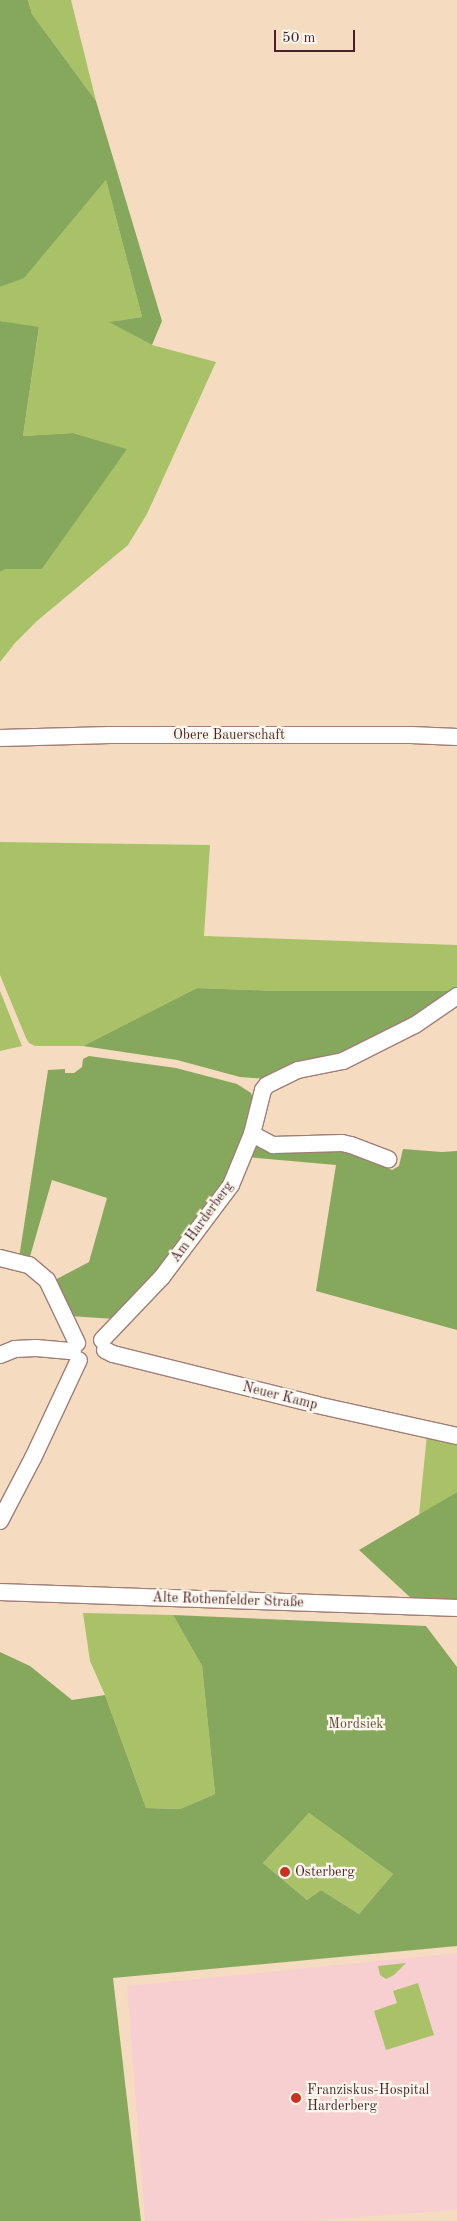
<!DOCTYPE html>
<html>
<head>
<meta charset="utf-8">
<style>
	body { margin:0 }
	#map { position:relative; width:457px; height:2221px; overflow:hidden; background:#f5dcc1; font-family:"Old Standard TT",serif }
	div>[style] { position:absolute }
	.built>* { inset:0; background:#f7cfd0 }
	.green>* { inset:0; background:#a9c267 }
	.forest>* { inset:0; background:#86a85c }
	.roads { filter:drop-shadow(1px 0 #a07e76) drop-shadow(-1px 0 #a07e76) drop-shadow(0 1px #a07e76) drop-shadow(0 -1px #a07e76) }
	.minor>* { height:16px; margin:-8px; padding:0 8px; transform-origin:8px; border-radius:8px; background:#fff }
	.dots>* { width:14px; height:14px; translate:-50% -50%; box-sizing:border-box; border:2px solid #fbf7ec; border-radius:50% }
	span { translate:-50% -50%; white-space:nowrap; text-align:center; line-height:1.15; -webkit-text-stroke:4.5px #fbf7ec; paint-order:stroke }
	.street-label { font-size:14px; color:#4a1f2b }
	.park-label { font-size:14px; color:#66503d }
	.poi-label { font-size:14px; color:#4a1f2b }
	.left { translate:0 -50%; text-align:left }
	.scale { position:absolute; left:274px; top:30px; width:81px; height:22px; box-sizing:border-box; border:2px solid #4a1f2b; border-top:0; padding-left:6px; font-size:15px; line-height:18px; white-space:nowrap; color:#4a1f2b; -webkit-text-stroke:4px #fbf7ec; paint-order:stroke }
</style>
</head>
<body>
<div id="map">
	<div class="built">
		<i style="clip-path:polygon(457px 1953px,457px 2210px,306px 2221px,145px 2221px,127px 1986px)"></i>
	</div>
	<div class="green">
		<i style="clip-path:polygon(28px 0,71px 0,96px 101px,32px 14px)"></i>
		<i style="clip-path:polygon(106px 180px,142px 317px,110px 322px,152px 345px,216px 362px,147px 514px,128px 545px,37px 621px,15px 643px,0 662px,0 572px,6px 569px,42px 569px,126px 449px,73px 433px,23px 436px,39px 328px,0 321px,0 287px,24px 277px)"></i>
		<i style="clip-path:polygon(0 842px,210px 845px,204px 936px,457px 945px,457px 991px,278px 991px,197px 988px,83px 1046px,35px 1046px,29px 1043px,26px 1038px,0 975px)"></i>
		<i style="clip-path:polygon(0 991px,22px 1046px,0 1051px)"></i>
		<i style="clip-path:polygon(427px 1434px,457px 1442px,457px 1492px,419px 1515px)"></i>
		<i style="clip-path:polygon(83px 1613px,173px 1615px,202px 1666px,215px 1794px,180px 1809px,146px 1808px,105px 1695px,90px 1661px)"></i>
		<i style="clip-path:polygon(309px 1813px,393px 1874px,359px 1914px,321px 1890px,307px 1900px,263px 1863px)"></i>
		<i style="clip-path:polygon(406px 1963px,394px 1975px,386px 1979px,380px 1975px,378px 1966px)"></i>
		<i style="clip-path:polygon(418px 1983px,434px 2035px,386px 2050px,374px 2011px,397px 2003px,393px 1991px)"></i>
	</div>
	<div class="forest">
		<i style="clip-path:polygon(0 0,28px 0,32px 14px,96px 101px,162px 321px,152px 345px,109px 322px,142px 317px,106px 180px,24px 278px,0 287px)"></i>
		<i style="clip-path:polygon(0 321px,39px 327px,23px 436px,73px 433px,127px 449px,42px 569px,6px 569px,0 572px)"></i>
		<i style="clip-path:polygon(197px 988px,278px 991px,457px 991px,343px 1061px,267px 1079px,240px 1077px,177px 1060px,83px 1046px)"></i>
		<i style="clip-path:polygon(89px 1056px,176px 1068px,237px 1084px,251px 1093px,253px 1099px,252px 1110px,228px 1183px,158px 1275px,115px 1319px,69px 1316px,53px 1281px,89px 1262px,107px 1198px,52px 1180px,29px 1260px,19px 1258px,48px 1070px,65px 1069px,65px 1073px,74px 1073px,82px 1067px,83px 1059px)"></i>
		<i style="clip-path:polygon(257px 1145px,346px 1149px,392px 1170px,399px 1166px,403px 1149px,442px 1152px,457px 1151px,457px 1330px,316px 1291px,336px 1165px,247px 1157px,252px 1146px)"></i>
		<i style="clip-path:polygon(457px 1492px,457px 1600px,412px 1599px,359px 1550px)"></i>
		<i style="clip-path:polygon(evenodd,173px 1615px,426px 1626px,457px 1667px,457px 1946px,113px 1978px,141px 2221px,0 2221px,0 1652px,30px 1666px,72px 1700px,105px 1695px,146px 1808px,180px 1809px,215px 1794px,202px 1666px,173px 1615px,309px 1813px,393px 1874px,359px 1914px,321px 1890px,307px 1900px,263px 1863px,309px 1813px)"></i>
	</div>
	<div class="roads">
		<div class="minor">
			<i style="left:0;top:738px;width:110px;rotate:-1.6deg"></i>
			<i style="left:110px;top:735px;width:301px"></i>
			<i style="left:411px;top:735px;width:46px;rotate:2.5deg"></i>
			<i style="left:252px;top:1134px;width:24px;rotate:28deg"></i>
			<i style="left:273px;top:1145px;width:69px;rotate:-1.7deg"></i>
			<i style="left:342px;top:1143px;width:9px;rotate:13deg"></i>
			<i style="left:351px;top:1145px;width:40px;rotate:21deg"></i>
			<i style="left:0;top:1258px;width:30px;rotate:14deg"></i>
			<i style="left:29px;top:1265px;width:23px;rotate:40deg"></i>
			<i style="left:47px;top:1280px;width:70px;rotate:64.5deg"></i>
			<i style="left:102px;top:1340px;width:87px;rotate:-46.4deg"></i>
			<i style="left:162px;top:1277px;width:115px;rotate:-53.1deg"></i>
			<i style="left:231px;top:1185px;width:55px;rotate:-67.6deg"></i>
			<i style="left:252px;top:1134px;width:45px;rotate:-76deg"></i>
			<i style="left:263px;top:1090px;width:6px;rotate:-51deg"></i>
			<i style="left:267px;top:1085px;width:34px;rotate:-26deg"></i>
			<i style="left:298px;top:1070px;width:46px;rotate:-11.3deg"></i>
			<i style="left:343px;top:1061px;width:80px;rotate:-26.6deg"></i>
			<i style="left:415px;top:1025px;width:51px;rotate:-34.6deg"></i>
			<i style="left:105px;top:1350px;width:9px;rotate:27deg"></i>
			<i style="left:113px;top:1354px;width:210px;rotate:14deg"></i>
			<i style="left:317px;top:1405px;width:143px;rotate:12.5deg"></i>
			<i style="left:0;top:1355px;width:16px;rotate:-22deg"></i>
			<i style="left:15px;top:1349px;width:21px;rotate:-3deg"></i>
			<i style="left:36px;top:1348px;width:37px;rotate:5deg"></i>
			<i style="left:0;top:1521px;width:71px;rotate:-62.4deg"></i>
			<i style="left:33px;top:1458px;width:108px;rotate:-64.9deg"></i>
			<i style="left:0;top:1592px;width:457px;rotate:2deg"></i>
		</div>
	</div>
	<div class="dots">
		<i style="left:285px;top:1872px;background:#c8321e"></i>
		<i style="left:296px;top:2098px;background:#c8321e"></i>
	</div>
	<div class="street-label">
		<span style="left:229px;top:735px">Obere Bauerschaft</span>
		<span style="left:202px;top:1222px;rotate:-54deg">Am Harderberg</span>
		<span style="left:280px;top:1396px;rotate:14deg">Neuer Kamp</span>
		<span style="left:228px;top:1600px;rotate:2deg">Alte Rothenfelder Straße</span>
	</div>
	<div class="park-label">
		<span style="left:356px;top:1724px">Mordsiek</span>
	</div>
	<div class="poi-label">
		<span class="left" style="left:295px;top:1872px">Osterberg</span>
		<span class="left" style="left:307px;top:2098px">Franziskus-Hospital<br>Harderberg</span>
	</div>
	<div class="scale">50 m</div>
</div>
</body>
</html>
